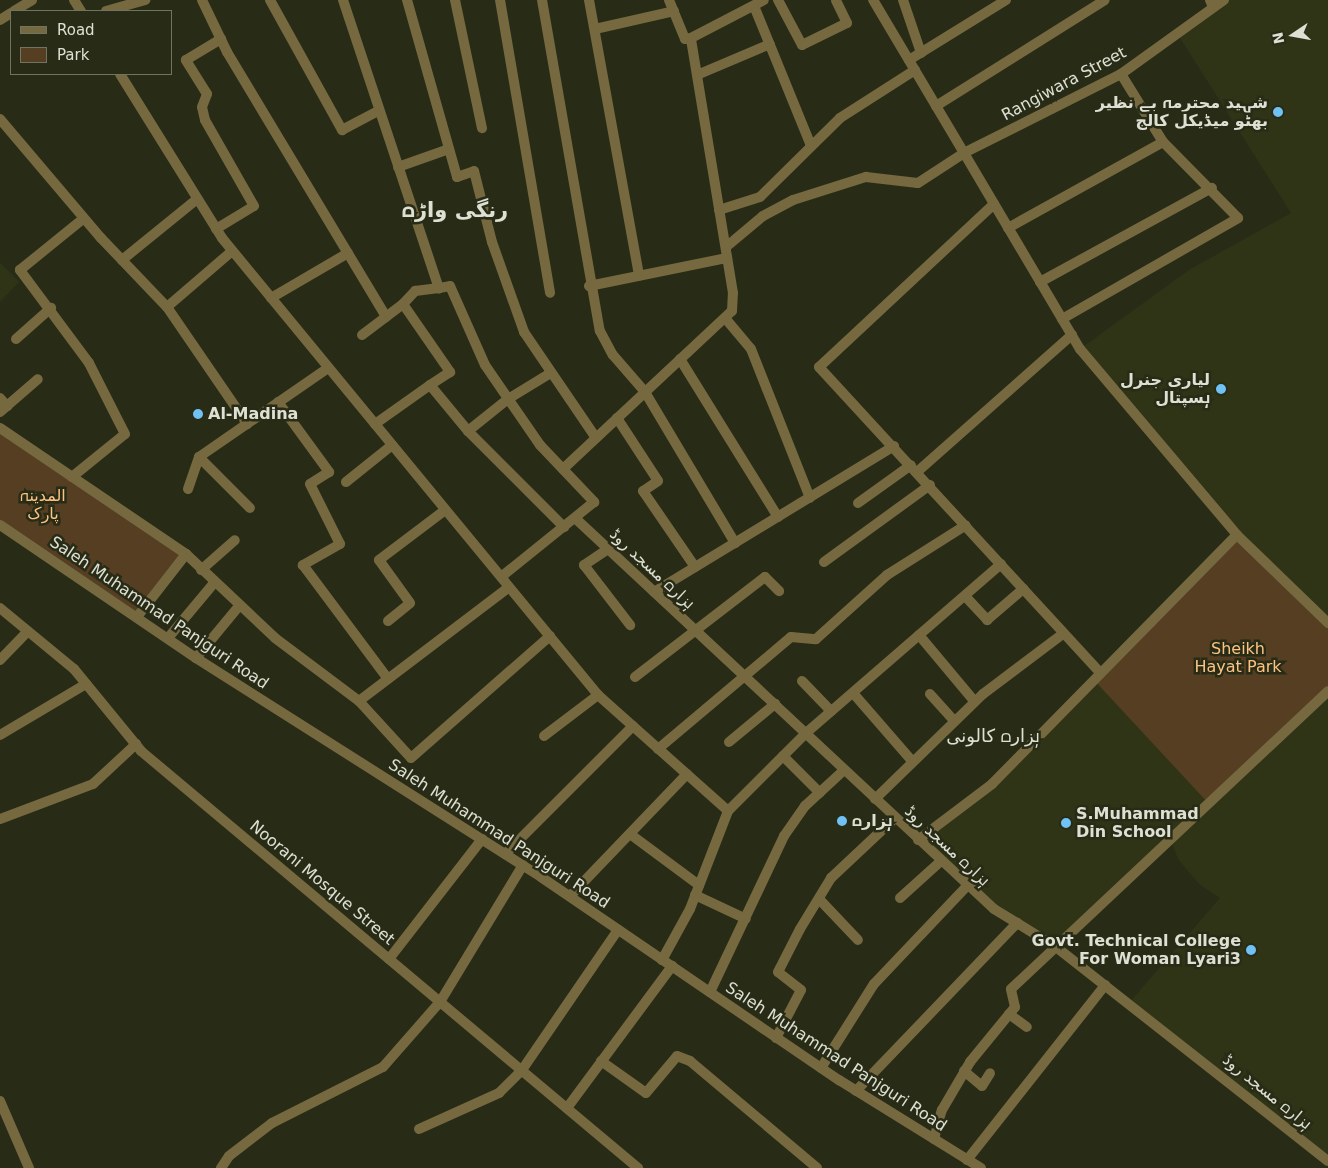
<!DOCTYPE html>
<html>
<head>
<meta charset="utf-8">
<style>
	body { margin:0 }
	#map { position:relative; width:1328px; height:1168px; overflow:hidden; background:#282c16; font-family:"DejaVu Sans",Cairo,sans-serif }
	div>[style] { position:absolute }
	.built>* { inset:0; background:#2f3416 }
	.green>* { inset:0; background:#563e22 }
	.minor>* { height:10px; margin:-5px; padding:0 5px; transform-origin:5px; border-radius:5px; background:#766940 }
	.tertiary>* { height:10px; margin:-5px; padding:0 5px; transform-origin:5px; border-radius:5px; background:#766940 }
	.dots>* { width:14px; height:14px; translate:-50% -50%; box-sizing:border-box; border:2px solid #282c16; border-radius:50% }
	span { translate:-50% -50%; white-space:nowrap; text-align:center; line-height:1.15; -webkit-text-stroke:5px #282c16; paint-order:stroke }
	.street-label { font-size:16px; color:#dde0d2 }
	.poi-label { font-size:16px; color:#dde0d2; font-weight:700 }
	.right { translate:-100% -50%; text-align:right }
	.left { translate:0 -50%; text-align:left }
	.park-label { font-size:16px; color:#fdc383 }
	.neighbourhood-label { font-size:18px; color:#dde0d2 }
	.district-label { font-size:21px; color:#dde0d2; font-weight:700 }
	.legend { position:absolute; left:10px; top:10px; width:162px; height:65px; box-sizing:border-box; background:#282c16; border:1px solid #707461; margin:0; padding:6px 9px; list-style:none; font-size:15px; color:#dde0d2 }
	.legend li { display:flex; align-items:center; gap:10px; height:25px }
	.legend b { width:25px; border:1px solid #707461 }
	.north { position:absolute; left:1268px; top:10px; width:50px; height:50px; -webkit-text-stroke:4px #282c16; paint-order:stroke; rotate:258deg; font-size:14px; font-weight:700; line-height:20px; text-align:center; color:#dde0d2 }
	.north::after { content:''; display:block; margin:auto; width:18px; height:22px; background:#dde0d2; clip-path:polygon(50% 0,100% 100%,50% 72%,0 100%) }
</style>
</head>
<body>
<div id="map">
	<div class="built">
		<i style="clip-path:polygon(1227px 0,1328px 0,1328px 623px,1237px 535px,1080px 349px,1189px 270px,1291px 213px,1177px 33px)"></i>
		<i style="clip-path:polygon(0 263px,19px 282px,0 302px)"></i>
		<i style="clip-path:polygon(1093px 679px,1328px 691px,1328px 1157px,1129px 1003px,1220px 898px,1199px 884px,1178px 859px,1171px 841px,1056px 947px,994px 909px,918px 840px,992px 784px)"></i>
	</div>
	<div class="green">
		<i style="clip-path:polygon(0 428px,185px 554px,137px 617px,0 524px)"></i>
		<i style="clip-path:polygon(1237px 535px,1328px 623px,1328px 691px,1210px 805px,1093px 679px)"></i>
	</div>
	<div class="minor">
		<i style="left:74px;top:0;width:13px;rotate:58deg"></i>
		<i style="left:202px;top:0;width:58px;rotate:64.3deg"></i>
		<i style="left:227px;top:52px;width:309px;rotate:59deg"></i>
		<i style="left:270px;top:0;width:149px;rotate:61deg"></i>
		<i style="left:342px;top:130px;width:41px;rotate:-27.8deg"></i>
		<i style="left:343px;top:0;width:304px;rotate:71.6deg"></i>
		<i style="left:439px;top:288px;width:11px;rotate:-10deg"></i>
		<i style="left:450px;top:286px;width:86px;rotate:66.1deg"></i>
		<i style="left:485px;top:365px;width:97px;rotate:55.5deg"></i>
		<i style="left:540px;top:445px;width:79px;rotate:46.5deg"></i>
		<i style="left:594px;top:502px;width:119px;rotate:141.1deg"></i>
		<i style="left:407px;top:0;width:184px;rotate:74.2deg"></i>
		<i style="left:457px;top:177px;width:18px;rotate:-19deg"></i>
		<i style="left:474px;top:171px;width:73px;rotate:75.8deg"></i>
		<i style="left:492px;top:242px;width:96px;rotate:70.4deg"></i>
		<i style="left:524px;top:332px;width:128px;rotate:55.8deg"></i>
		<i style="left:455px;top:0;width:131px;rotate:78.1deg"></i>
		<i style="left:500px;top:0;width:297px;rotate:80.3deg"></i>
		<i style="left:542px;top:0;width:336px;rotate:80.1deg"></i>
		<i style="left:600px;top:331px;width:27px;rotate:62deg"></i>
		<i style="left:613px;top:355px;width:49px;rotate:49.1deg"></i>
		<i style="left:645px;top:392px;width:176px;rotate:59.2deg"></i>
		<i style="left:589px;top:0;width:280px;rotate:79.7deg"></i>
		<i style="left:669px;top:0;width:42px;rotate:67.7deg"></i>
		<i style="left:685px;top:39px;width:6px;rotate:-9deg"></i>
		<i style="left:778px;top:0;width:51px;rotate:61.9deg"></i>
		<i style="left:802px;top:45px;width:50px;rotate:-26.1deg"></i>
		<i style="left:847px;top:23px;width:25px;rotate:-116deg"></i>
		<i style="left:903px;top:0;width:56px;rotate:71.2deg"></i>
		<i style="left:1210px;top:0;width:8px;rotate:67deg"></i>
		<i style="left:754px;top:6px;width:151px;rotate:67.8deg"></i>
		<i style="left:14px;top:11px;width:21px;rotate:-31deg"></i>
		<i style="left:106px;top:11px;width:41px;rotate:-15.8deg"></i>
		<i style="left:0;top:20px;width:13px;rotate:-32deg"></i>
		<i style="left:595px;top:29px;width:81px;rotate:-12.8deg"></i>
		<i style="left:909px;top:60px;width:114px;rotate:-31.7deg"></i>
		<i style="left:120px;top:74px;width:193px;rotate:58.1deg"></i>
		<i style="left:222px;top:238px;width:592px;rotate:50.55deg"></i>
		<i style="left:598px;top:695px;width:174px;rotate:41.7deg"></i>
		<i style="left:697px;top:75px;width:79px;rotate:-23deg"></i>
		<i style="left:936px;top:106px;width:199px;rotate:-32.1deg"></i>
		<i style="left:0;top:119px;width:156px;rotate:49.7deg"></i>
		<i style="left:101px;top:238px;width:95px;rotate:46.3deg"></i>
		<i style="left:167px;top:307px;width:142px;rotate:55.6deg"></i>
		<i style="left:398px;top:167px;width:54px;rotate:-19.4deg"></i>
		<i style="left:994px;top:204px;width:239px;rotate:137deg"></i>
		<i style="left:819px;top:367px;width:415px;rotate:47.4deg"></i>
		<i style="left:719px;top:210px;width:43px;rotate:-17.6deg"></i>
		<i style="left:760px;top:197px;width:112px;rotate:-44.6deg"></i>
		<i style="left:840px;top:118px;width:89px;rotate:-32.6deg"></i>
		<i style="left:1008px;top:228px;width:177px;rotate:-29deg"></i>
		<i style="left:216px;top:229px;width:44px;rotate:-31.2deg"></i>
		<i style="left:254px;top:206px;width:99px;rotate:-119.7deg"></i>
		<i style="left:205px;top:120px;width:13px;rotate:-103deg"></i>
		<i style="left:202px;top:107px;width:14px;rotate:-69deg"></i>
		<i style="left:207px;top:94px;width:40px;rotate:-122deg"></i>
		<i style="left:186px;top:60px;width:41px;rotate:-31deg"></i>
		<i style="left:726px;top:247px;width:48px;rotate:-40deg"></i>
		<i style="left:763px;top:216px;width:34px;rotate:-28deg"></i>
		<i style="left:793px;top:200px;width:77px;rotate:-17.5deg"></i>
		<i style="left:866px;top:177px;width:52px;rotate:6.6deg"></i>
		<i style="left:918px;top:183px;width:55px;rotate:-33.1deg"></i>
		<i style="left:964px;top:153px;width:178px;rotate:-120.7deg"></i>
		<i style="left:122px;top:260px;width:97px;rotate:-39.1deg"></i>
		<i style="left:1040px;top:282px;width:196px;rotate:-28.7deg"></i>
		<i style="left:589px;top:286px;width:141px;rotate:-11.5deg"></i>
		<i style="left:271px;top:298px;width:89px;rotate:-30.3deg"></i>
		<i style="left:403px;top:304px;width:18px;rotate:-47deg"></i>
		<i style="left:415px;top:291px;width:24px;rotate:-7deg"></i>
		<i style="left:167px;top:307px;width:86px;rotate:-40.7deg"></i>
		<i style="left:725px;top:318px;width:40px;rotate:50deg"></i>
		<i style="left:751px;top:349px;width:160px;rotate:68.4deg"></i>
		<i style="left:1062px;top:319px;width:203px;rotate:-29.8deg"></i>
		<i style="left:1238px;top:218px;width:107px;rotate:-134.6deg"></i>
		<i style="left:1163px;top:142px;width:80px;rotate:-121.7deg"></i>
		<i style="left:362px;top:335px;width:51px;rotate:-37.1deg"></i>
		<i style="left:403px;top:304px;width:83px;rotate:55.3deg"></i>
		<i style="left:450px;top:372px;width:24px;rotate:147deg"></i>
		<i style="left:16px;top:339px;width:47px;rotate:-41.5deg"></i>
		<i style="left:680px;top:359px;width:186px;rotate:58.2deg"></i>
		<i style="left:0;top:398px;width:11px;rotate:49deg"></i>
		<i style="left:278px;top:402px;width:87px;rotate:53.9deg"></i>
		<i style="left:329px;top:472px;width:22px;rotate:148deg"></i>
		<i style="left:310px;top:484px;width:67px;rotate:63.4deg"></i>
		<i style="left:340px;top:544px;width:43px;rotate:150.4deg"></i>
		<i style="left:303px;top:565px;width:142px;rotate:53.3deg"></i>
		<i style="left:0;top:412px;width:50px;rotate:-41deg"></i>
		<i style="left:617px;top:418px;width:75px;rotate:56.9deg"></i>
		<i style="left:658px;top:481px;width:18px;rotate:146deg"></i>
		<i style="left:643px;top:491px;width:92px;rotate:55.6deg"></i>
		<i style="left:375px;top:424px;width:67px;rotate:-35.3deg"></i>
		<i style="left:430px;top:385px;width:60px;rotate:50.4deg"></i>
		<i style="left:468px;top:431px;width:136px;rotate:45deg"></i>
		<i style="left:0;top:428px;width:225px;rotate:34.1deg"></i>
		<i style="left:186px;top:554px;width:122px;rotate:43.3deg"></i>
		<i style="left:275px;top:638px;width:105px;rotate:36.9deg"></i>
		<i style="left:359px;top:701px;width:77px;rotate:47.6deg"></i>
		<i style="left:411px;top:758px;width:185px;rotate:-41.3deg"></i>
		<i style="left:468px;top:431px;width:51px;rotate:-38.7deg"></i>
		<i style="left:508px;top:399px;width:48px;rotate:-31.4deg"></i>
		<i style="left:199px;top:457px;width:72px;rotate:45deg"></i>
		<i style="left:563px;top:469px;width:231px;rotate:-43.1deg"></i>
		<i style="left:732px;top:311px;width:18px;rotate:-87deg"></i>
		<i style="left:733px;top:293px;width:258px;rotate:-99.4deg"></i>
		<i style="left:691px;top:38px;width:82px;rotate:-27.5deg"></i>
		<i style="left:917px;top:472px;width:207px;rotate:-41.5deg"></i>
		<i style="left:72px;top:477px;width:68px;rotate:-39.1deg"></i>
		<i style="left:125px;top:434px;width:80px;rotate:-116.9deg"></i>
		<i style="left:89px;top:363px;width:116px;rotate:-126.6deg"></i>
		<i style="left:20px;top:270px;width:82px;rotate:-39.1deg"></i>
		<i style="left:346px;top:482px;width:59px;rotate:-38.8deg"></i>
		<i style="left:188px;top:489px;width:34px;rotate:-71deg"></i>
		<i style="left:199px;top:457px;width:157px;rotate:-34.6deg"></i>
		<i style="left:858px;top:503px;width:65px;rotate:-35.6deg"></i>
		<i style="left:575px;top:518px;width:573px;rotate:43.02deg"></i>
		<i style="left:994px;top:909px;width:73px;rotate:31.5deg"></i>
		<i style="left:1056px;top:947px;width:346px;rotate:38.2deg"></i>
		<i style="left:608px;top:549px;width:29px;rotate:146deg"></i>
		<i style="left:584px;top:565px;width:76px;rotate:52.5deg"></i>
		<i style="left:824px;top:562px;width:131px;rotate:-36deg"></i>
		<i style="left:201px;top:570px;width:45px;rotate:-41.4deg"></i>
		<i style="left:654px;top:592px;width:281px;rotate:-31.3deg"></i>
		<i style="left:965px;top:596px;width:33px;rotate:47deg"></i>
		<i style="left:987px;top:620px;width:48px;rotate:-40.7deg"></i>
		<i style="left:0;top:608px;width:96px;rotate:39.5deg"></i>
		<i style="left:74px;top:669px;width:106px;rotate:50.7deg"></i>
		<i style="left:141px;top:751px;width:649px;rotate:40deg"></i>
		<i style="left:137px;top:617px;width:80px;rotate:-52.1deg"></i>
		<i style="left:388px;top:621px;width:28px;rotate:-39deg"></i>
		<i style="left:410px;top:603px;width:53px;rotate:-125.8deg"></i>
		<i style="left:379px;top:560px;width:83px;rotate:-37.1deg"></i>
		<i style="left:919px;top:635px;width:87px;rotate:50.1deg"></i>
		<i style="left:168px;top:638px;width:72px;rotate:-50.1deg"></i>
		<i style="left:196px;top:658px;width:67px;rotate:-50.4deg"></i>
		<i style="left:0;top:660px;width:40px;rotate:-46deg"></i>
		<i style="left:635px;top:677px;width:164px;rotate:-37.6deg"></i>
		<i style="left:765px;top:577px;width:20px;rotate:45deg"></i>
		<i style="left:802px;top:681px;width:42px;rotate:46deg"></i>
		<i style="left:853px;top:693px;width:91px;rotate:49deg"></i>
		<i style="left:930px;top:694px;width:36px;rotate:48deg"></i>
		<i style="left:359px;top:701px;width:188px;rotate:-37.2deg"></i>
		<i style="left:0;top:735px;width:100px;rotate:-30.7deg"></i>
		<i style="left:544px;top:736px;width:68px;rotate:-37.2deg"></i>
		<i style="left:729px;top:742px;width:60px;rotate:-39.6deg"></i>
		<i style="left:658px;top:749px;width:174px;rotate:-40.1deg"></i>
		<i style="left:791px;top:637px;width:25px;rotate:5deg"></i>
		<i style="left:816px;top:639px;width:96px;rotate:-42deg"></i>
		<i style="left:887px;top:575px;width:93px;rotate:-32.3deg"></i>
		<i style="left:783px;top:756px;width:52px;rotate:45deg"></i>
		<i style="left:875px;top:799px;width:151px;rotate:-44.2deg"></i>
		<i style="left:983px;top:694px;width:101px;rotate:-37deg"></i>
		<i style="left:0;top:819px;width:99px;rotate:-20.6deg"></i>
		<i style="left:93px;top:784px;width:59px;rotate:-42.9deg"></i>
		<i style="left:630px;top:834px;width:86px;rotate:36.5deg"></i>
		<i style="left:918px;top:840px;width:93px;rotate:-37.1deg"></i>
		<i style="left:992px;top:784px;width:349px;rotate:-45.5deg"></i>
		<i style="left:505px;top:854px;width:181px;rotate:-45deg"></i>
		<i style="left:695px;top:895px;width:56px;rotate:25.2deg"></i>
		<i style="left:570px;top:896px;width:169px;rotate:-46.2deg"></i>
		<i style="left:900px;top:898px;width:55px;rotate:-42.1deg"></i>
		<i style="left:820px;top:900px;width:55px;rotate:46.5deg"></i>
		<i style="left:389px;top:959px;width:152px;rotate:-52.2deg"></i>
		<i style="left:662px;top:960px;width:58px;rotate:-61.2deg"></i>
		<i style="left:690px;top:909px;width:105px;rotate:-68.8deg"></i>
		<i style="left:728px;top:811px;width:110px;rotate:-45deg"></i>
		<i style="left:806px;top:733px;width:258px;rotate:-40.9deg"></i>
		<i style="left:710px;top:992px;width:173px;rotate:-64.6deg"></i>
		<i style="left:784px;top:836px;width:37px;rotate:-55deg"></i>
		<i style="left:805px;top:806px;width:53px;rotate:-42.7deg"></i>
		<i style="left:1009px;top:1014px;width:22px;rotate:36deg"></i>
		<i style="left:776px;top:1038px;width:54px;rotate:-62.5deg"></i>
		<i style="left:801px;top:990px;width:29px;rotate:-142deg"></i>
		<i style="left:778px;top:972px;width:48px;rotate:-62.9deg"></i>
		<i style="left:800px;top:929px;width:60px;rotate:-58.7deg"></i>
		<i style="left:831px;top:878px;width:88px;rotate:-43.2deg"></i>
		<i style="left:601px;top:1061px;width:55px;rotate:35.4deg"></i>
		<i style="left:646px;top:1093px;width:48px;rotate:-50deg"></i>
		<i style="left:677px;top:1056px;width:14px;rotate:21deg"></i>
		<i style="left:690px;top:1061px;width:166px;rotate:40.1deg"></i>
		<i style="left:821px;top:1068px;width:99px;rotate:-57.8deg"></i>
		<i style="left:874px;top:984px;width:137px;rotate:-46.5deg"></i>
		<i style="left:964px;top:1071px;width:23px;rotate:40deg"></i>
		<i style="left:982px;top:1086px;width:15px;rotate:-58deg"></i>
		<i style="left:856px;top:1091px;width:233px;rotate:-46.2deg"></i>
		<i style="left:0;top:1101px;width:73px;rotate:66.6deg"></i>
		<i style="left:567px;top:1108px;width:177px;rotate:-53.5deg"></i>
		<i style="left:419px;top:1129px;width:88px;rotate:-24.2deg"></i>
		<i style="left:499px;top:1093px;width:33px;rotate:-45deg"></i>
		<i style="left:522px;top:1070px;width:170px;rotate:-55.6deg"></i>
		<i style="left:934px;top:1139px;width:30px;rotate:-75deg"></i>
		<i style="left:942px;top:1110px;width:56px;rotate:-59.7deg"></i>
		<i style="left:970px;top:1062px;width:71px;rotate:-50.7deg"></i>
		<i style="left:1015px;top:1007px;width:18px;rotate:-103deg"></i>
		<i style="left:1011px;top:989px;width:435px;rotate:-43.2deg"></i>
		<i style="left:967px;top:1160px;width:223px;rotate:-51.7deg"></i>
		<i style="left:221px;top:1168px;width:14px;rotate:-56deg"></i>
		<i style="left:229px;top:1156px;width:54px;rotate:-37.5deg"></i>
		<i style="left:272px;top:1123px;width:124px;rotate:-26.8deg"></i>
		<i style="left:383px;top:1067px;width:86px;rotate:-48.8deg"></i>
		<i style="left:440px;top:1002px;width:160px;rotate:-58.8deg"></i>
	</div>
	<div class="tertiary">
		<i style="left:1224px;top:0;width:127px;rotate:144.3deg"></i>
		<i style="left:1121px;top:74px;width:176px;rotate:153.3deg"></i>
		<i style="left:964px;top:153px;width:228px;rotate:59.4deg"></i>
		<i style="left:1080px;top:349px;width:243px;rotate:49.8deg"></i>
		<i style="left:1237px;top:535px;width:127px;rotate:44deg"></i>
		<i style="left:0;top:525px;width:237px;rotate:34.2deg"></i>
		<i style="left:196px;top:658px;width:409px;rotate:32.4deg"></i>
		<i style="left:541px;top:877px;width:361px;rotate:34.3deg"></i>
		<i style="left:839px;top:1080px;width:167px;rotate:31.8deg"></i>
	</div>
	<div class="dots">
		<i style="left:1278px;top:112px;background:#70c2f4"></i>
		<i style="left:1221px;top:389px;background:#70c2f4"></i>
		<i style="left:198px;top:414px;background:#70c2f4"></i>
		<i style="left:842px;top:821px;background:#70c2f4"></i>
		<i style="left:1066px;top:823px;background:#70c2f4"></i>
		<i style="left:1251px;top:950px;background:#70c2f4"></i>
	</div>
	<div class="street-label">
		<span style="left:1064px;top:84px;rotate:-28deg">Rangiwara Street</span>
		<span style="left:652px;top:569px;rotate:43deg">ہزارہ مسجد روڈ</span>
		<span style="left:159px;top:613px;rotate:34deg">Saleh Muhammad Panjguri Road</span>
		<span style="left:499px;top:834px;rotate:33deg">Saleh Muhammad Panjguri Road</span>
		<span style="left:947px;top:846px;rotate:43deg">ہزارہ مسجد روڈ</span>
		<span style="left:322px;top:883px;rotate:40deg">Noorani Mosque Street</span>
		<span style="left:836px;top:1057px;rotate:33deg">Saleh Muhammad Panjguri Road</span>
		<span style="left:1267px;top:1092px;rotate:39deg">ہزارہ مسجد روڈ</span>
	</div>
	<div class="poi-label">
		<span class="right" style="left:1268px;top:112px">شہید محترمہ بے نظیر<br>بھٹو میڈیکل کالج</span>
		<span class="right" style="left:1210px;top:389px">لیاری جنرل<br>ہسپتال</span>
		<span class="left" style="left:208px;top:414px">Al-Madina</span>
		<span class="left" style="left:1076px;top:823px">S.Muhammad<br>Din School</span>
		<span class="left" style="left:852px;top:821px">ہزارہ</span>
		<span class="right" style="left:1241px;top:950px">Govt. Technical College<br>For Woman Lyari3</span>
	</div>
	<div class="park-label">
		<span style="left:43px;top:505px">المدینہ<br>پارک</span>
		<span style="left:1238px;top:658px">Sheikh<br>Hayat Park</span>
	</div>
	<div class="neighbourhood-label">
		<span style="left:993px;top:736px">ہزارہ کالونی</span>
	</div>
	<div class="district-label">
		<span style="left:455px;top:210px">رنگی واڑہ</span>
	</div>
	<ul class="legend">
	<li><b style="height:6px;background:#766940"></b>Road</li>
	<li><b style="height:14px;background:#563e22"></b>Park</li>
	</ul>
	<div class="north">N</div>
</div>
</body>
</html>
